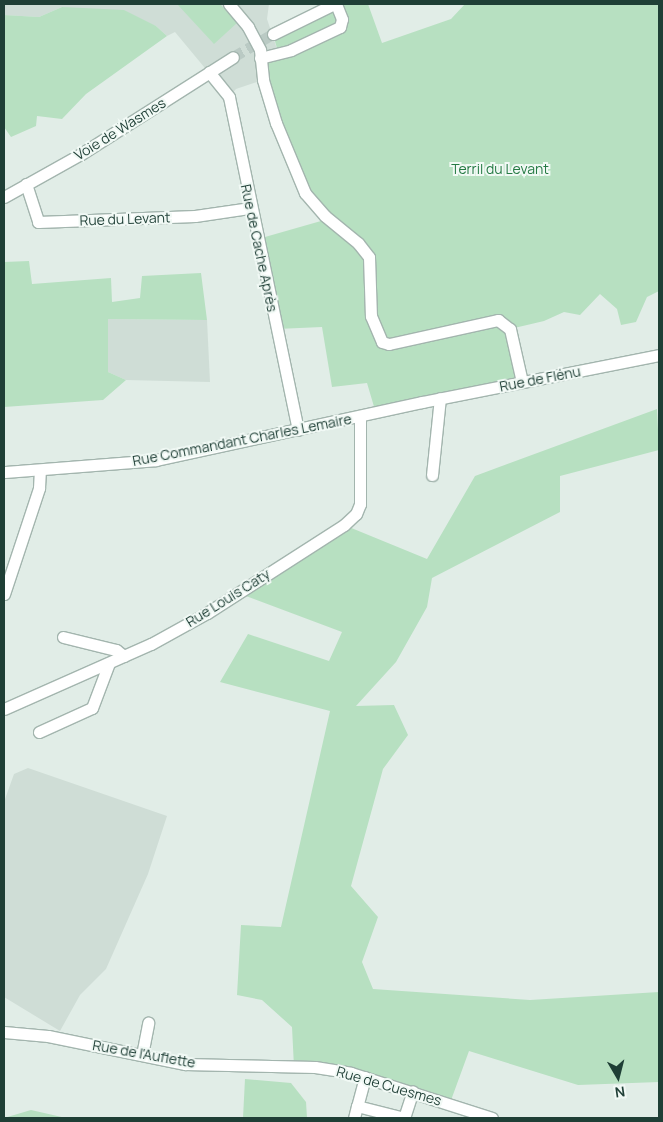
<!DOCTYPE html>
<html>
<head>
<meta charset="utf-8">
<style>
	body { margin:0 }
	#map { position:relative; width:663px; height:1122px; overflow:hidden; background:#e1ede7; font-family:Manrope,sans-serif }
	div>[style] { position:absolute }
	.built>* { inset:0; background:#cfddd6 }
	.green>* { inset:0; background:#b7e0c1 }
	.minor-tunnel>* { height:11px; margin-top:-5.5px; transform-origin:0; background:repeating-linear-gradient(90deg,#bacac4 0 11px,transparent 0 16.5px) }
	.roads { filter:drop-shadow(1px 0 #a3b5ae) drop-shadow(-1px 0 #a3b5ae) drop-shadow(0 1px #a3b5ae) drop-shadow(0 -1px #a3b5ae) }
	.minor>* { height:11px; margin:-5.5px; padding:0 5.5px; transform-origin:5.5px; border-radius:5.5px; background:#fff }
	span { translate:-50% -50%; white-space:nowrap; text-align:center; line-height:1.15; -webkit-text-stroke:4px #f1f9f5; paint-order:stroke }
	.street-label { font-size:14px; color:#1f3f36 }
	.park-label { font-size:14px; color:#257a44 }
	.frame { position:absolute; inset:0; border:5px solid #1f3f36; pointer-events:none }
	.north { position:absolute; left:593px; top:1052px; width:50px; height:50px; -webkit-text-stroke:4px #f1f9f5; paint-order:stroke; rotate:172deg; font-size:14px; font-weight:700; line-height:20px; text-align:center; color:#1f3f36 }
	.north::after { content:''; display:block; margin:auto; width:18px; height:22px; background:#1f3f36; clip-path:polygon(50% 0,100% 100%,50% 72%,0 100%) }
</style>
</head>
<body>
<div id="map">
	<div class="built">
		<i style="clip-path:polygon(4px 4px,269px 4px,267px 19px,278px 52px,263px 80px,236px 89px,229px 97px,175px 32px,167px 36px,156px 26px,62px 7px,39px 17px,4px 15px)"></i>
		<i style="clip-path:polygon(108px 319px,207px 320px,210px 382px,126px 380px,108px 372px)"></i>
		<i style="clip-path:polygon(28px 768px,167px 816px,148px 874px,106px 969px,80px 995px,60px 1031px,4px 997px,4px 802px,14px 774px)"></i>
	</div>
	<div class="green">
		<i style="clip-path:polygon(177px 4px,220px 4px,237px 23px,214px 44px)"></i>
		<i style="clip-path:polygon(334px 4px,368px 4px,382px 43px,451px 19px,465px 4px,659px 4px,659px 291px,647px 297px,636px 322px,621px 325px,617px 309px,600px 294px,580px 315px,564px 312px,544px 321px,510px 329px,522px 382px,375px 410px,367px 383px,332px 387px,322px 327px,277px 329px,258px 239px,328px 219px,305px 193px,261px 67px,278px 52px,273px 34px)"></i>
		<i style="clip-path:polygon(62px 7px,124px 10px,156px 26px,167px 36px,86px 94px,62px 119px,37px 116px,36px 126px,11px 137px,4px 127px,4px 15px,39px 17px)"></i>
		<i style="clip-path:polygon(29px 261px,32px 284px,111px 278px,112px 302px,140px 298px,142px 276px,201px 273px,207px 320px,108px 319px,108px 372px,126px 380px,103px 400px,4px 407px,4px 262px)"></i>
		<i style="clip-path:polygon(657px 409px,659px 450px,560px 476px,560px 512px,432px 578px,427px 607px,396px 662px,356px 706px,394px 705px,408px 735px,383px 769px,351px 886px,378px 917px,362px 962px,373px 989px,530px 1000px,659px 992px,659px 1082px,578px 1085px,469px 1051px,450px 1103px,351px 1073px,294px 1067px,292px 1027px,262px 1000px,237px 995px,241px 925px,281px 927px,330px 711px,220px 682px,248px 634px,329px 661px,342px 632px,238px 593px,344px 525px,427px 559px,475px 476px)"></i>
		<i style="clip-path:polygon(245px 1079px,291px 1083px,306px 1102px,307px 1118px,243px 1118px)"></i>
		<i style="clip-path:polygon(31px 1110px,66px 1118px,4px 1118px)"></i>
	</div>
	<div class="minor-tunnel">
		<i style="left:233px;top:57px;width:46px;rotate:-29.9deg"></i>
	</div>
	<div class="roads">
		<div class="minor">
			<i style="left:229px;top:4px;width:30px;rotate:50deg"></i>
			<i style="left:248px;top:27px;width:26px;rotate:62deg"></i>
			<i style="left:260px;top:50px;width:30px;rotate:84deg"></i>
			<i style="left:263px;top:80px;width:45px;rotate:73.2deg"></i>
			<i style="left:276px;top:123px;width:76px;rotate:67.5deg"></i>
			<i style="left:305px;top:193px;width:30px;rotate:49deg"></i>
			<i style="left:325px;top:216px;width:43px;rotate:39.3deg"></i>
			<i style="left:358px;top:243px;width:18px;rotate:52deg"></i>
			<i style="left:369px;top:257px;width:59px;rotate:88.1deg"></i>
			<i style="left:371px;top:316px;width:28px;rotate:67deg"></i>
			<i style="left:382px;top:342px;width:7px;rotate:16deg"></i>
			<i style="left:389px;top:344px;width:112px;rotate:-12.4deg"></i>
			<i style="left:498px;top:320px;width:15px;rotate:37deg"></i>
			<i style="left:510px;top:329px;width:54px;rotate:77.2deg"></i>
			<i style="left:273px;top:34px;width:68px;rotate:-26.2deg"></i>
			<i style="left:260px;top:58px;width:32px;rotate:-14deg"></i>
			<i style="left:291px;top:50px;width:54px;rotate:-25.1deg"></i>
			<i style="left:340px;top:27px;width:8px;rotate:-76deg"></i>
			<i style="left:342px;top:19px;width:16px;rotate:-112deg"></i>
			<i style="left:209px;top:72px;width:32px;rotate:51deg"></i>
			<i style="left:229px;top:97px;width:340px;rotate:78.3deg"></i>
			<i style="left:26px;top:184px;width:40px;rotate:72deg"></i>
			<i style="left:38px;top:222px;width:157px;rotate:-2.2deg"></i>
			<i style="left:195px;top:216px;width:56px;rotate:-8.3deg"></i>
			<i style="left:4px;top:197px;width:88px;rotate:-29.2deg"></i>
			<i style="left:81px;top:154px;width:180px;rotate:-32.5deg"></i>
			<i style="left:4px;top:472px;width:152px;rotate:-4.5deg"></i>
			<i style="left:156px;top:460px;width:272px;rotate:-12.3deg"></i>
			<i style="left:422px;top:402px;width:242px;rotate:-11.2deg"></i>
			<i style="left:432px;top:475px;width:77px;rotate:-84.1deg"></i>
			<i style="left:4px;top:594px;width:112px;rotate:-71.7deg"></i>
			<i style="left:39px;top:488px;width:18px;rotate:-87deg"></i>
			<i style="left:63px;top:637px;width:55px;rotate:13.8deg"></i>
			<i style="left:116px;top:650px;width:10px;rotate:37deg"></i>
			<i style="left:4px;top:709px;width:161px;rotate:-23.9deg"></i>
			<i style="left:151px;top:644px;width:64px;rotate:-29deg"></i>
			<i style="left:207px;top:613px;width:163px;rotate:-32.7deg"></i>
			<i style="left:344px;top:525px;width:16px;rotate:-43deg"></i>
			<i style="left:356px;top:514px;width:11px;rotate:-68deg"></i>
			<i style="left:360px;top:504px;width:88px;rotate:-90deg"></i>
			<i style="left:39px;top:732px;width:58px;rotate:-24.4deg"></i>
			<i style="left:92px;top:708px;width:48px;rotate:-69.3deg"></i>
			<i style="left:4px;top:1032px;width:44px;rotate:5.2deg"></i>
			<i style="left:48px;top:1036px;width:140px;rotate:11.6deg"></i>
			<i style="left:185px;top:1064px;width:130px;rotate:1.3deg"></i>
			<i style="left:315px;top:1067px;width:36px;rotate:9deg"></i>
			<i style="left:351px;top:1073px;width:148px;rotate:17.7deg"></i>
			<i style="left:142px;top:1055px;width:33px;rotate:-79deg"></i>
			<i style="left:365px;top:1077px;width:30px;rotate:105deg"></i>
			<i style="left:357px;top:1106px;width:49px;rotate:14.3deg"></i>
			<i style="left:354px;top:1118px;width:12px;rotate:-76deg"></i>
			<i style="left:404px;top:1118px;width:28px;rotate:-72deg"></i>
		</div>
	</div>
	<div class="street-label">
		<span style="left:120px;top:129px;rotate:-32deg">Voie de Wasmes</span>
		<span style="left:125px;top:219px;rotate:-2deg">Rue du Levant</span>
		<span style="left:259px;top:248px;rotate:78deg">Rue de Cache Après</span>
		<span style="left:540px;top:379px;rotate:-11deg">Rue de Flénu</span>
		<span style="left:242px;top:440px;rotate:-11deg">Rue Commandant Charles Lemaire</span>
		<span style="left:228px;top:598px;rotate:-32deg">Rue Louis Caty</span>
		<span style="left:144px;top:1054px;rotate:10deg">Rue de l'Auflette</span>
		<span style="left:389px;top:1086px;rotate:16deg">Rue de Cuesmes</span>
	</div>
	<div class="park-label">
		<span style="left:500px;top:169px">Terril du Levant</span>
	</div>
	<div class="frame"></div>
	<div class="north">N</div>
</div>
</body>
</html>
